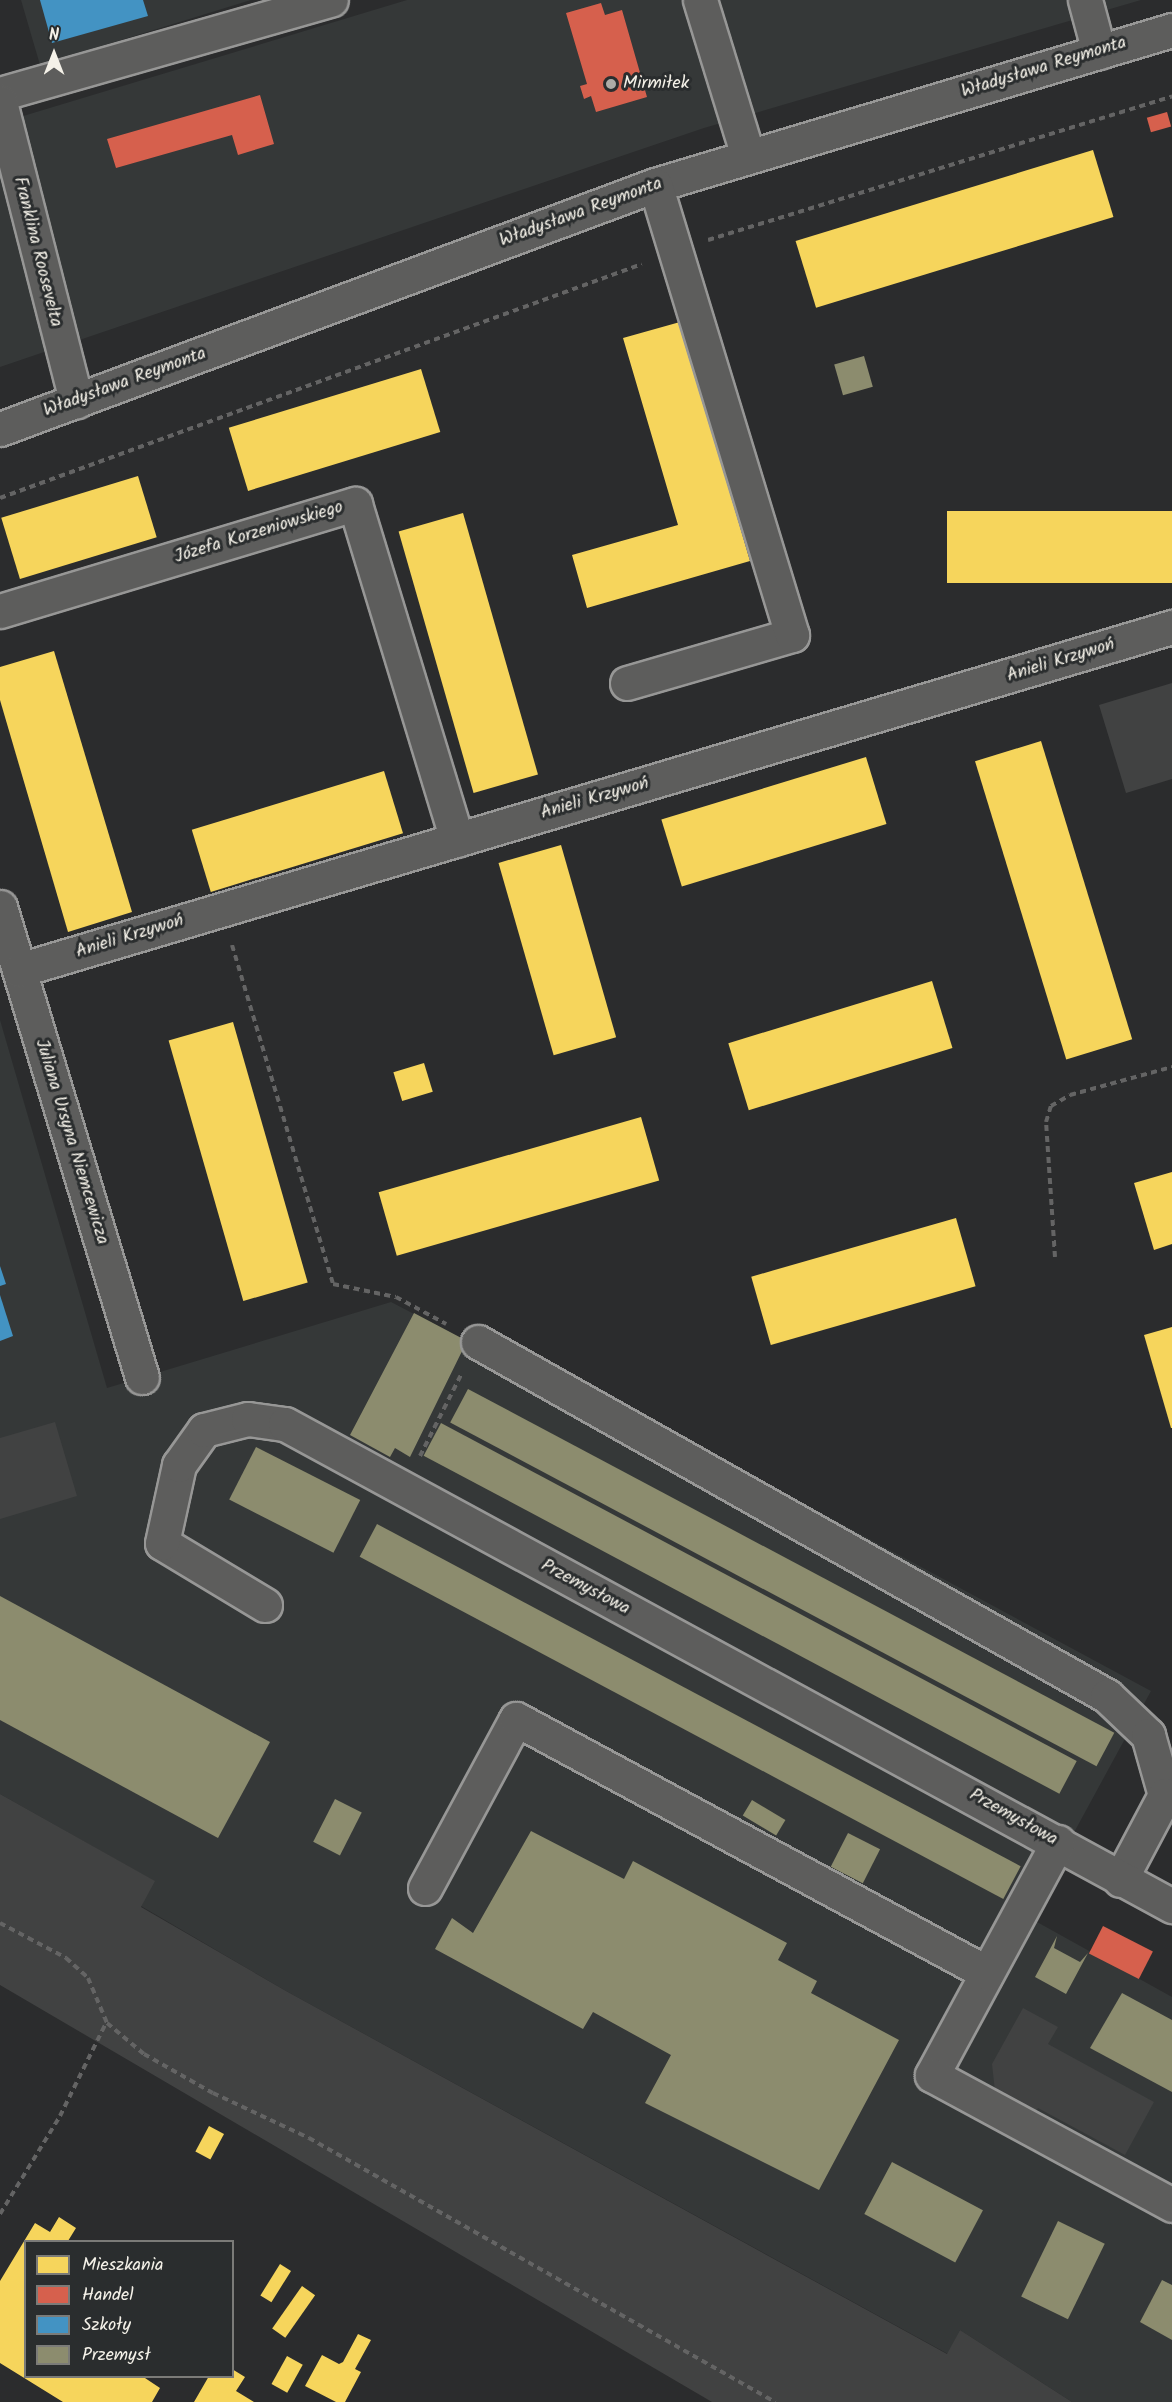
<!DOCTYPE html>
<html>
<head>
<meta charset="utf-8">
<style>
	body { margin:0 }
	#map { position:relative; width:1172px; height:2402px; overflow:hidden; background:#2b2c2d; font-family:Kalam,sans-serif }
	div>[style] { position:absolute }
	.built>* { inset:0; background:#353838 }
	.green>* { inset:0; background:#414242 }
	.homes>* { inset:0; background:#f6d55c; transform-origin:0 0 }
	.shops>* { inset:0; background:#d6604d; transform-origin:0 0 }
	.schools>* { inset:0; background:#4393c3 }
	.industry>* { inset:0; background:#8c8c6e; transform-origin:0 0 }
	.path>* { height:4px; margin-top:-2px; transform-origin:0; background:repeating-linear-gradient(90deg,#646464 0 6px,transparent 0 10.5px) }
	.roads { filter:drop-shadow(2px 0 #979796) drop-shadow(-2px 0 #979796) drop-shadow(0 2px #979796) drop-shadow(0 -2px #979796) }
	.minor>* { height:33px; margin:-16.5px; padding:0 16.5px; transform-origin:16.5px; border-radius:16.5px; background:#5d5d5c }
	.dots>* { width:16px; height:16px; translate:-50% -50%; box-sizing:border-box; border:3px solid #2a2d2e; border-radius:50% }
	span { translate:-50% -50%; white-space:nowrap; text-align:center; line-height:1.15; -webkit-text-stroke:6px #2a2d2e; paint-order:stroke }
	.street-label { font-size:18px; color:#f4f1e8 }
	.poi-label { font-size:18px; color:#f4f1e8 }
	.left { translate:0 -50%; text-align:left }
	.legend { position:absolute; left:24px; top:2240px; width:210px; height:138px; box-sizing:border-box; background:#2a2d2e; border:2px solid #7b7b78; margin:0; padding:8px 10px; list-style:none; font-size:18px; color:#f4f1e8 }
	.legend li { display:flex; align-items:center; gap:12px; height:30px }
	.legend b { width:30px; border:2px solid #7b7b78 }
	.north { position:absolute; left:24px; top:24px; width:60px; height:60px; -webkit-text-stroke:4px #2a2d2e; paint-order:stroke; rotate:0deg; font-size:16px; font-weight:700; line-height:24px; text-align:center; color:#f4f1e8 }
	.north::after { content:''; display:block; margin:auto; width:21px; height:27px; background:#f4f1e8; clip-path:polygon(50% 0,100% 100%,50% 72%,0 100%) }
</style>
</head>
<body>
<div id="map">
	<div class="built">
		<i style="clip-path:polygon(21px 0,251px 0,40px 65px)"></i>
		<i style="clip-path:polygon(407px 0,1141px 0,704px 128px,0 367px,0 123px)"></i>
		<i style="clip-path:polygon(0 1020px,107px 1388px,391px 1302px,468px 1342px,476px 1327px,1151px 1691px,1028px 1917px,1172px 1997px,1172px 2402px,1072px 2402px,960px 2330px,948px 2354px,286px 1991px,141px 1906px,154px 1881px,0 1794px)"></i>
	</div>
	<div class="green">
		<i style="clip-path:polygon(1172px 683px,1172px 779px,1126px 793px,1099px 705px)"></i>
		<i style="clip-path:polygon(55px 1422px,77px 1496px,0 1519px,0 1438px)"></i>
		<i style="clip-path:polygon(0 1794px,155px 1881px,141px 1907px,286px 1991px,947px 2354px,960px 2330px,1072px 2402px,712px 2402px,0 1985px)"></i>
		<i style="clip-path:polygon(1023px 2008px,1058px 2027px,1048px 2044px,1154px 2102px,1125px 2155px,1038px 2108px,1031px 2117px,995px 2091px,992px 2064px)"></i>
	</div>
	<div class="homes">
		<i style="left:1093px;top:150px;width:70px;height:311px;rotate:73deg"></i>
		<i style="clip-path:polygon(680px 322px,750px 561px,587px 608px,572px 555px,678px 525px,623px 338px)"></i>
		<i style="left:421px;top:369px;width:66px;height:201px;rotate:73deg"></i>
		<i style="left:138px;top:476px;width:64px;height:143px;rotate:73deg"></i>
		<i style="left:1172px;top:511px;width:72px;height:225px;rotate:90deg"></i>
		<i style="left:463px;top:513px;width:272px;height:67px;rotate:74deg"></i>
		<i style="clip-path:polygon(54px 651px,132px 912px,68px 932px,0 700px,0 667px)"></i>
		<i style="left:1041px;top:741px;width:312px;height:69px;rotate:73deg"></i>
		<i style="left:866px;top:757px;width:70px;height:214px;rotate:73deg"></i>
		<i style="left:384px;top:771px;width:65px;height:201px;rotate:73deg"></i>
		<i style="left:561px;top:845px;width:200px;height:65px;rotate:74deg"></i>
		<i style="left:932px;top:981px;width:70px;height:213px;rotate:73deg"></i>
		<i style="left:233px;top:1022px;width:271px;height:67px;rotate:74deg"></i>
		<i style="left:424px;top:1063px;width:30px;height:32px;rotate:73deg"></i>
		<i style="left:641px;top:1117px;width:66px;height:273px;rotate:74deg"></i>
		<i style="clip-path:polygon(1172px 1172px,1172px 1244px,1154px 1250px,1134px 1183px)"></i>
		<i style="left:956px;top:1218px;width:71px;height:213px;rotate:74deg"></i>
		<i style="clip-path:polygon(1172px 1327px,1172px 1428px,1171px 1428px,1144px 1335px)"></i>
		<i style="left:209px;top:2126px;width:17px;height:29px;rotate:28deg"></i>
		<i style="clip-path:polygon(59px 2217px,76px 2228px,68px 2241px,26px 2241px,26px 2376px,142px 2376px,160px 2388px,152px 2402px,63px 2402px,0 2363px,0 2281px,35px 2223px,50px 2232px)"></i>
		<i style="left:280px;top:2264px;width:13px;height:37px;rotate:32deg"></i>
		<i style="left:302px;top:2286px;width:16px;height:52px;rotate:35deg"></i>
		<i style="clip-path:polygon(358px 2334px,371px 2340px,355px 2369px,361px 2372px,345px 2402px,336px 2402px,305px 2386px,322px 2355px,339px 2364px,343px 2362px)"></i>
		<i style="left:287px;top:2356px;width:18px;height:32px;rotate:29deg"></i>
		<i style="clip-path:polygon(232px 2369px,245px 2377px,236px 2391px,254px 2402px,194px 2402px,209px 2376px,232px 2376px)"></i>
	</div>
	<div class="shops">
		<i style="clip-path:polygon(601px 3px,605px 15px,622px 10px,647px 97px,596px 112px,591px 96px,584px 99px,580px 86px,587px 84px,566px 13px)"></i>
		<i style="clip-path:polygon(260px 95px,274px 144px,238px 155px,232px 135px,116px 168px,107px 139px)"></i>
		<i style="left:1167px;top:112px;width:15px;height:21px;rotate:74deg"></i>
		<i style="left:1103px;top:1926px;width:56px;height:31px;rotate:27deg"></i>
	</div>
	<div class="schools">
		<i style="clip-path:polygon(40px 0,143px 0,148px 16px,52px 43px)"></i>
		<i style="clip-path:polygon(0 1266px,6px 1284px,0 1286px)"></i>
		<i style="clip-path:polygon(0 1295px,13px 1336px,0 1341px)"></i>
	</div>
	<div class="industry">
		<i style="left:864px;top:356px;width:32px;height:31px;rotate:74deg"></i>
		<i style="clip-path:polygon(414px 1313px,467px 1341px,410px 1457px,395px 1448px,390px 1457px,350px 1435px)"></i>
		<i style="left:468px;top:1389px;width:732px;height:38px;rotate:28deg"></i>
		<i style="left:441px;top:1423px;width:720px;height:37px;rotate:28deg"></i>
		<i style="left:256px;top:1447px;width:117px;height:59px;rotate:27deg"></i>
		<i style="left:377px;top:1524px;width:729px;height:37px;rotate:28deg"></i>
		<i style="clip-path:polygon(0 1596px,270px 1742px,218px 1838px,0 1720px)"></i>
		<i style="left:335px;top:1799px;width:30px;height:48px;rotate:27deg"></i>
		<i style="left:752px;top:1800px;width:39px;height:18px;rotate:31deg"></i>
		<i style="clip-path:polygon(531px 1831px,624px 1879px,633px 1861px,787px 1943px,778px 1960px,817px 1981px,811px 1993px,899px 2040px,819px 2190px,645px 2103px,671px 2055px,593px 2012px,583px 2029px,435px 1949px,452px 1918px,473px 1933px)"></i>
		<i style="left:848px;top:1833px;width:36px;height:38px;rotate:27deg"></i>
		<i style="clip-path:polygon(1057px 1936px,1054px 1948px,1080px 1962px,1088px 1953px,1066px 1994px,1035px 1977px)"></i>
		<i style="clip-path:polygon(1122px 1993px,1172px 2020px,1172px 2092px,1090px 2048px)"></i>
		<i style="left:892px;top:2162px;width:103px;height:59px;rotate:28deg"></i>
		<i style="left:1058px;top:2221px;width:52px;height:84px;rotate:26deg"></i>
		<i style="clip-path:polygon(1162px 2280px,1172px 2285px,1172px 2340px,1140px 2322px)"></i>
	</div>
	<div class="path">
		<i style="left:708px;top:240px;width:486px;rotate:-17.2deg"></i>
		<i style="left:0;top:498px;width:683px;rotate:-20.03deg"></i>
		<i style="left:232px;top:945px;width:354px;rotate:73.4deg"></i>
		<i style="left:333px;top:1284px;width:64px;rotate:11.7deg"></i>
		<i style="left:396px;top:1297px;width:57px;rotate:28.4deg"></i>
		<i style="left:1055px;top:1257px;width:135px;rotate:-93.8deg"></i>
		<i style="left:1046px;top:1122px;width:17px;rotate:-73deg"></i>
		<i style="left:1051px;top:1106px;width:22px;rotate:-30deg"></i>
		<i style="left:1070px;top:1095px;width:106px;rotate:-15.4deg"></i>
		<i style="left:420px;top:1456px;width:91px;rotate:-63.2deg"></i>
		<i style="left:0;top:1923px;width:75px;rotate:27.9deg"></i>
		<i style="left:66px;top:1958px;width:30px;rotate:42deg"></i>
		<i style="left:88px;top:1978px;width:49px;rotate:67.1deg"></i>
		<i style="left:107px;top:2023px;width:48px;rotate:40deg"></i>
		<i style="left:144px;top:2054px;width:79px;rotate:29.5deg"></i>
		<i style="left:213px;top:2093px;width:106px;rotate:25.1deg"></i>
		<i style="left:309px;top:2138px;width:536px;rotate:29.53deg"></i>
		<i style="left:0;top:2214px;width:115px;rotate:-58.5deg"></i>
		<i style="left:60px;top:2116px;width:104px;rotate:-63.7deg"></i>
	</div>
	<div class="roads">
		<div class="minor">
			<i style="left:700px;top:0;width:163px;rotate:72.9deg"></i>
			<i style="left:1085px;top:0;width:54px;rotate:74.9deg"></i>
			<i style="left:0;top:94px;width:344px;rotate:-15.9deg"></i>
			<i style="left:0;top:102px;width:309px;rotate:75.7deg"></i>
			<i style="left:0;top:429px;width:699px;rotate:-20.43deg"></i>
			<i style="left:655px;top:185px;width:540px;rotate:-16.69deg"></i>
			<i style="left:0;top:611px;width:371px;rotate:-16.8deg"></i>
			<i style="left:355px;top:504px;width:351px;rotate:73.1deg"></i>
			<i style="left:627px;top:683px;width:172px;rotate:-16.2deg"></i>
			<i style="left:792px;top:635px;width:470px;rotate:-106.9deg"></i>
			<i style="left:0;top:907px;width:491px;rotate:73.2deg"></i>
			<i style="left:19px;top:970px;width:1203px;rotate:-16.57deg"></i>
			<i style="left:478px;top:1342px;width:722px;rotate:29.37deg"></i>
			<i style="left:1107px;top:1696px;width:57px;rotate:43.6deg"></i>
			<i style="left:1148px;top:1735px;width:62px;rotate:74.2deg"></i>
			<i style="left:1165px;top:1795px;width:96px;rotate:117.9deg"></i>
			<i style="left:265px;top:1605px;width:120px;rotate:-149deg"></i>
			<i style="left:162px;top:1543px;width:80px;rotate:-77.7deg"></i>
			<i style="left:179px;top:1465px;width:43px;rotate:-54.5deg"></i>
			<i style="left:204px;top:1430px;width:45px;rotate:-14deg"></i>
			<i style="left:248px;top:1419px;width:37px;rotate:8deg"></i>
			<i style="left:285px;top:1424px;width:1010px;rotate:28.52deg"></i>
			<i style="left:1058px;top:1842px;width:265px;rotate:118.4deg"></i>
			<i style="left:932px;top:2075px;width:273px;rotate:28.4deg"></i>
			<i style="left:425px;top:1888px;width:192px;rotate:-61.7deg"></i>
			<i style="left:516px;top:1719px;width:535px;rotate:28.34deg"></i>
		</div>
	</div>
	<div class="dots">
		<i style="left:611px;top:84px;background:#aeaca7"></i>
	</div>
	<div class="street-label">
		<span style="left:1044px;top:68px;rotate:-17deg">Władysława Reymonta</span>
		<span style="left:581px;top:213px;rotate:-20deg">Władysława Reymonta</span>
		<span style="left:37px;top:252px;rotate:76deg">Franklina Roosevelta</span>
		<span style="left:125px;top:383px;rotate:-20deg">Władysława Reymonta</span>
		<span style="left:259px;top:533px;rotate:-17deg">Józefa Korzeniowskiego</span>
		<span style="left:1061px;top:661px;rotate:-17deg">Anieli Krzywoń</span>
		<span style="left:595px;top:799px;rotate:-16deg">Anieli Krzywoń</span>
		<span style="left:130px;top:937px;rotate:-17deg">Anieli Krzywoń</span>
		<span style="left:71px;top:1142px;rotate:73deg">Juliana Ursyna Niemcewicza</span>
		<span style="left:585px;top:1588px;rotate:28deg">Przemysłowa</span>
		<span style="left:1013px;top:1818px;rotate:29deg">Przemysłowa</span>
	</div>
	<div class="poi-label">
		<span class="left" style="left:623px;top:84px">Mirmiłek</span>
	</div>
	<ul class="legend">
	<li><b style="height:16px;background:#f6d55c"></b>Mieszkania</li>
	<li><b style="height:16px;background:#d6604d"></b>Handel</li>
	<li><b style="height:16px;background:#4393c3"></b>Szkoły</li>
	<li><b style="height:16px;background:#8c8c6e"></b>Przemysł</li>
	</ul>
	<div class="north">N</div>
</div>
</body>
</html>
